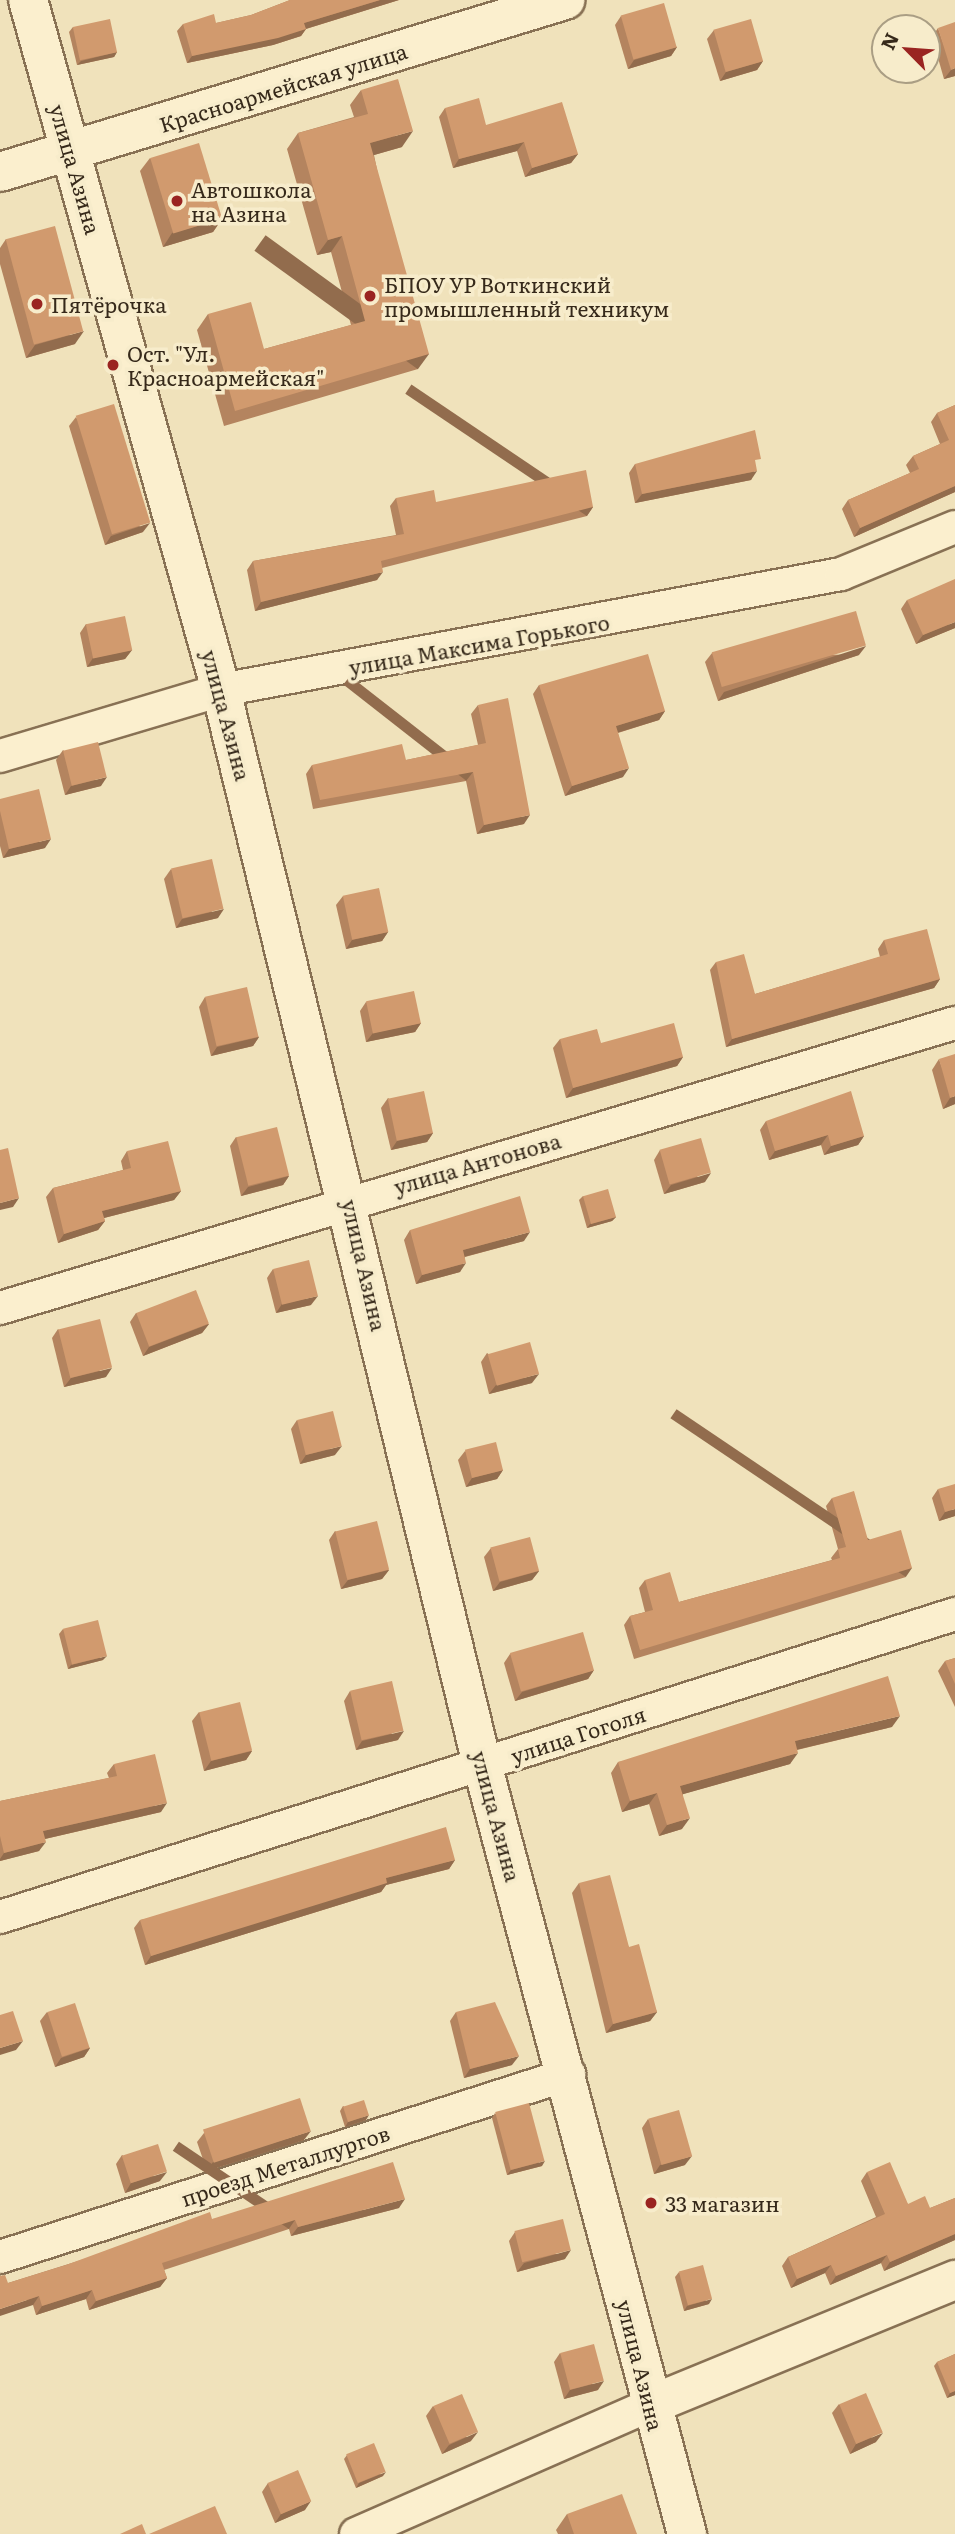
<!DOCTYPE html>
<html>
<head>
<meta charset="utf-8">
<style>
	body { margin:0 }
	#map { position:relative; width:955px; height:2534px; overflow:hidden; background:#f0e2bb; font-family:Literata,serif }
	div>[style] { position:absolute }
	.roads { filter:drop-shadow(2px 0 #887154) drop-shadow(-2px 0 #887154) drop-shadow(0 2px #887154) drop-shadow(0 -2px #887154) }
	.street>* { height:32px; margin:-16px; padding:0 16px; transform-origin:16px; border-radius:16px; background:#fbefce }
	.secondary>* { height:38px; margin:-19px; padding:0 19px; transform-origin:19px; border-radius:19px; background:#fbefce }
	.wall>* { inset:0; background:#b4845f }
	.shaded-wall>* { inset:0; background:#926c4d; transform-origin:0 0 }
	.building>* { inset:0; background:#d19a6e; transform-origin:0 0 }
	.dots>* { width:19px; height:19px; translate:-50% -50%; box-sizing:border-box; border:4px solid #f7eccb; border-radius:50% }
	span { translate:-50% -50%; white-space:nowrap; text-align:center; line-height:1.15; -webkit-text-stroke:7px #f7eccb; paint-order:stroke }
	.street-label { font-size:21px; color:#36291a }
	.poi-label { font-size:21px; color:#36291a }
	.left { translate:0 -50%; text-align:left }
	.north { position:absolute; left:871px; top:14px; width:70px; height:70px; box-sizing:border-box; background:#f7eccb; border:2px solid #aa9e84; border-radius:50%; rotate:295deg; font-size:19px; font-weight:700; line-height:28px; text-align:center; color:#36291a }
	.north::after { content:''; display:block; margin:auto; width:24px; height:32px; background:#9a2421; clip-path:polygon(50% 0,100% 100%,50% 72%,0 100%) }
</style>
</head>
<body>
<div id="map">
	<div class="roads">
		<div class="street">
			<i style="left:0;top:756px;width:231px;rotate:-16.6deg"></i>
			<i style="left:221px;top:690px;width:631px;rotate:-10.6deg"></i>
			<i style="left:841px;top:574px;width:123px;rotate:-22.4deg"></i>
			<i style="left:0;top:1308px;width:997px;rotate:-16.62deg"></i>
			<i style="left:0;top:1917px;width:1002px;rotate:-17.6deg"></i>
			<i style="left:0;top:2257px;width:598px;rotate:-17.83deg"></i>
			<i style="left:356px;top:2534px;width:321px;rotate:-23.7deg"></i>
		</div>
		<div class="secondary">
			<i style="left:28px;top:0;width:716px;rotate:74.37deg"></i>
			<i style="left:221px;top:690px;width:1105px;rotate:76.34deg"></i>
			<i style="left:482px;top:1764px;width:797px;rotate:75.09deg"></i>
			<i style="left:0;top:172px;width:591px;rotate:-16.93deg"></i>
			<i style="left:650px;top:2405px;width:330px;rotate:-22.3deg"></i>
		</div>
	</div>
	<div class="wall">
		<i style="clip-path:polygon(290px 0,399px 0,306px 29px,301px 36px,273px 45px,187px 63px,177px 31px,183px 24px,216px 23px,251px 15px)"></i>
		<i style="clip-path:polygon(621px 16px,677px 47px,671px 56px,628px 69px,615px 25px)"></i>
		<i style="clip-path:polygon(73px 27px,117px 52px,114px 57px,77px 65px,69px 32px)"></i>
		<i style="clip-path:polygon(938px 28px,955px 76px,944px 79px,932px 37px)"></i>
		<i style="clip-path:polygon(714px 30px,763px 61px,757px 70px,720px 81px,707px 39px)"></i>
		<i style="clip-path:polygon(361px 90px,402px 147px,374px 155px,418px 369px,224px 426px,197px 330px,208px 314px,264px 349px,351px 325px,331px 252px,317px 255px,287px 149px,298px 133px,354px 117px,350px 105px)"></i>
		<i style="clip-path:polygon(445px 108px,486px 125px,578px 154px,571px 163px,525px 177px,517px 151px,453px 168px,439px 117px)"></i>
		<i style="clip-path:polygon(150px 158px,222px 219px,213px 232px,163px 247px,140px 171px)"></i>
		<i style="clip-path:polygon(6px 239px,75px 344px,26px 358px,0 264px,0 248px)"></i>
		<i style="clip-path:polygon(955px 405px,955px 492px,854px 537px,842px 509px,848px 500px,910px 473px,906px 465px,913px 456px,940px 444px,931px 422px,937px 413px)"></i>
		<i style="clip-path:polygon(76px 417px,143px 532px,105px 545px,69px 426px)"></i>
		<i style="clip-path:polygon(635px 464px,756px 466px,751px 480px,635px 503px,629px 473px)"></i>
		<i style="clip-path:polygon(396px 498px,436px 502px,593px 507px,587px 516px,382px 568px,377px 580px,255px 611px,247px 570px,253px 561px,396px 535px,390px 506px)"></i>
		<i style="clip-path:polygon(907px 600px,955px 628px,916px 644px,901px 609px)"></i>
		<i style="clip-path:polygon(86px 624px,132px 650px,125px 659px,87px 667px,80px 633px)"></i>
		<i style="clip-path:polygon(712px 653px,859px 655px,718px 701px,705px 662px)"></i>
		<i style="clip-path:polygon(539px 685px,665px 711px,659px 720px,618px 733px,623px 777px,565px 796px,533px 694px)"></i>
		<i style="clip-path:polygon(478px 705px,524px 824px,477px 834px,466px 781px,313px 809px,306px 774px,312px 765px,406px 760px,478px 745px,471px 714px)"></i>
		<i style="clip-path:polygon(63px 750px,101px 786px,65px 795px,56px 760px)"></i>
		<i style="clip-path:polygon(0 799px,45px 848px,3px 858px,0 846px)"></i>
		<i style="clip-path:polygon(171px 869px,218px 918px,176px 928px,164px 879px)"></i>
		<i style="clip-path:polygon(343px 896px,388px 932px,382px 941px,346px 949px,336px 905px)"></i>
		<i style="clip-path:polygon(884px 940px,940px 979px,934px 988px,726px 1047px,710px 970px,716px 962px,755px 994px,880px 957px,878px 949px)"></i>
		<i style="clip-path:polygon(205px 997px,259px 1037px,253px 1046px,211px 1056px,199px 1007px)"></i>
		<i style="clip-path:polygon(366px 1002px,421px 1023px,415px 1032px,366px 1042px,360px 1011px)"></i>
		<i style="clip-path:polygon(560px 1039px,601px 1043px,683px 1057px,677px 1066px,566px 1098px,553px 1048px)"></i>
		<i style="clip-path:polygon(939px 1059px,955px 1104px,943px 1109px,932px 1070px)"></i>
		<i style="clip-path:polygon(388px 1098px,433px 1133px,427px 1142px,391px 1150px,381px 1108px)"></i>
		<i style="clip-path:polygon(766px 1121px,864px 1136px,858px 1145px,824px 1155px,821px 1145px,769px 1160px,760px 1130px)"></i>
		<i style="clip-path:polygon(236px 1137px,289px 1176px,283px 1185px,241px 1196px,230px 1146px)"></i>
		<i style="clip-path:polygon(660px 1150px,705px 1182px,664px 1194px,654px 1160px)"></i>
		<i style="clip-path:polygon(127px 1151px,181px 1191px,174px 1200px,104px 1218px,105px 1221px,98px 1230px,58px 1243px,46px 1197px,53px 1188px,123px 1170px,121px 1161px)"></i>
		<i style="clip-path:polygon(583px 1196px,616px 1217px,612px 1221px,587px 1228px,579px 1200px)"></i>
		<i style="clip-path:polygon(410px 1230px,524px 1241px,465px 1257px,460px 1272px,416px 1284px,404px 1240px)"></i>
		<i style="clip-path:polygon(273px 1269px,311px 1305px,276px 1313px,267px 1278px)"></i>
		<i style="clip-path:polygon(136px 1313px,209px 1324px,202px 1333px,143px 1356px,130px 1322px)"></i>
		<i style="clip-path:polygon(58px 1329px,106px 1377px,64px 1387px,52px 1338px)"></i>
		<i style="clip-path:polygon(487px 1353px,532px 1383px,489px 1394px,481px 1362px)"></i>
		<i style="clip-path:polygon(297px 1420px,335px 1455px,300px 1464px,291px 1429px)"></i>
		<i style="clip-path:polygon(465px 1451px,503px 1470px,497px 1479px,466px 1487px,458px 1460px)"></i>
		<i style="clip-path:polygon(938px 1489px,955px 1516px,939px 1521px,932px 1498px)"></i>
		<i style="clip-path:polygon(832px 1498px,868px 1540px,906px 1577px,634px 1659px,624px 1625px,630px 1616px,645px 1612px,639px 1588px,645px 1580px,679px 1602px,832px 1560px,831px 1558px,838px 1549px,826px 1506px)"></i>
		<i style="clip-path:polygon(335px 1531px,389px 1570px,382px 1579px,341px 1589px,329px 1540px)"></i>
		<i style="clip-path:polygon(491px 1548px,539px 1571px,532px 1580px,493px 1591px,484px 1557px)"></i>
		<i style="clip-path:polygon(63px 1629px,103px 1660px,68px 1669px,59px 1634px)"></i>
		<i style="clip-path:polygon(510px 1654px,594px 1670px,588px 1679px,515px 1701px,504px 1663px)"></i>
		<i style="clip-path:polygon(955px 1658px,955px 1707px,938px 1671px,945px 1661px)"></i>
		<i style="clip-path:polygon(350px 1691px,398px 1740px,356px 1750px,344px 1701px)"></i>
		<i style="clip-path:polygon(199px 1712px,252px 1751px,246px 1760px,204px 1771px,192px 1721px)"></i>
		<i style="clip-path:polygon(892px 1727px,797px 1750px,790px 1764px,683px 1794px,682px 1829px,659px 1836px,649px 1804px,622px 1812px,611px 1773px,618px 1762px)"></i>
		<i style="clip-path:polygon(114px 1764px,161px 1812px,45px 1839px,39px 1851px,0 1861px,0 1801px,109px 1778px,107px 1773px)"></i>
		<i style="clip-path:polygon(455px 1860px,449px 1869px,386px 1885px,381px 1892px,145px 1965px,134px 1928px,140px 1920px)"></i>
		<i style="clip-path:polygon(579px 1883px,629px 1947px,657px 2012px,650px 2021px,606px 2033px,572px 1893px)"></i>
		<i style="clip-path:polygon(47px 2012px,90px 2048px,84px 2057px,55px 2067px,40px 2021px)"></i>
		<i style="clip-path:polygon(456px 2012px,512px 2065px,464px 2078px,450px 2021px)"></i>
		<i style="clip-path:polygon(343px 2106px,366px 2120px,345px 2127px,340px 2111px)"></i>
		<i style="clip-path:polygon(495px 2113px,542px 2166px,507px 2175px,492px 2118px)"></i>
		<i style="clip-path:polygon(648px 2119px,685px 2165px,654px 2174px,642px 2128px)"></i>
		<i style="clip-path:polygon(204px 2133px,304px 2140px,207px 2171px,197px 2142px)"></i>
		<i style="clip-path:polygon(122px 2155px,160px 2181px,125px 2193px,116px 2164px)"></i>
		<i style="clip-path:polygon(867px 2172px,908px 2204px,930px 2208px,955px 2198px,955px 2240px,884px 2271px,881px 2263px,830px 2285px,825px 2273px,791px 2288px,782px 2266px,788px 2257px,876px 2217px,861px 2181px)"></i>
		<i style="clip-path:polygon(399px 2208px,291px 2236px,289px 2229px,164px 2270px,167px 2278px,160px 2287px,89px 2310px,86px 2299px,36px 2315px,33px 2305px,8px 2283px,212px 2219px)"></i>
		<i style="clip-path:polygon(515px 2232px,565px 2259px,517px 2272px,509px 2241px)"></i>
		<i style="clip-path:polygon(679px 2272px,709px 2304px,684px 2311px,675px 2277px)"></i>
		<i style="clip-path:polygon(560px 2353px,598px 2390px,564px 2399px,554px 2362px)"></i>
		<i style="clip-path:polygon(955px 2354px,955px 2395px,947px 2398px,934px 2366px,937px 2362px)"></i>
		<i style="clip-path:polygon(839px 2404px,876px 2442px,850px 2454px,832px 2413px)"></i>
		<i style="clip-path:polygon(433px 2406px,471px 2441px,442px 2454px,426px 2416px)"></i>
		<i style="clip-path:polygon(347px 2455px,383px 2476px,356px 2488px,344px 2459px)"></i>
		<i style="clip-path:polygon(268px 2483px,305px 2510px,275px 2523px,262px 2492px)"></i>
		<i style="clip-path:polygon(567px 2514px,637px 2534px,558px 2534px,556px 2530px)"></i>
	</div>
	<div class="shaded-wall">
		<i style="clip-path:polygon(380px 0,399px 0,299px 31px,304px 23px)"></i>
		<i style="clip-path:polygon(306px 29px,301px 36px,273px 45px,187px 63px,192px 56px)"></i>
		<i style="clip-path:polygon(677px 47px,671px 56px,628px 69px,634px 60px)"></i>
		<i style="clip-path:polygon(117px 52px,114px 57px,77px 65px,81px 61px)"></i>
		<i style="clip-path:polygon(763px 61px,757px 70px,720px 81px,726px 72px)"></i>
		<i style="clip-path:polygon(955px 68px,955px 76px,944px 79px,951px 70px)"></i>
		<i style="clip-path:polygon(413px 131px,402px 147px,360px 159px,370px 143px)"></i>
		<i style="clip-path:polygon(524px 142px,517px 151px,453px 168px,459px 159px)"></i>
		<i style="clip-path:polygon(578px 154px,571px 163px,525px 177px,532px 168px)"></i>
		<i style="clip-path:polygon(222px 219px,213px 232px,163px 247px,172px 233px)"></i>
		<i style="clip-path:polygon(342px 236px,331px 252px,317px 255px,328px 240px)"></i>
		<i style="clip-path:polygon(84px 331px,75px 344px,26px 358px,35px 345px)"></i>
		<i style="left:429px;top:354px;width:19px;height:202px;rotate:126deg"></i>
		<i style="clip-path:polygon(757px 471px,751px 480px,635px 503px,642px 494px)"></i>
		<i style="clip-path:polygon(955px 486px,955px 492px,854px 537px,860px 528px)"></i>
		<i style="left:593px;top:507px;width:11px;height:219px;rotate:124deg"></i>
		<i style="clip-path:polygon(150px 523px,143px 532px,105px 545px,111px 536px)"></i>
		<i style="clip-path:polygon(383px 572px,377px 580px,255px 611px,261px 602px)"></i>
		<i style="clip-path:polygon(955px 622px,955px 628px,916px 644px,923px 635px)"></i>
		<i style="clip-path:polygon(866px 646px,859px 655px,718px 701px,724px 692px)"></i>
		<i style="clip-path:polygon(132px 650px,125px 659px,87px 667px,93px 658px)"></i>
		<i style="clip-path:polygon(665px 711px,659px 720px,610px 735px,616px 726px)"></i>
		<i style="clip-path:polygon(629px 768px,623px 777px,565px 796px,572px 786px)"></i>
		<i style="left:473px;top:772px;width:11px;height:156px;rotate:128deg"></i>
		<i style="clip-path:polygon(107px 777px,101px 786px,65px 795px,71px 786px)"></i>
		<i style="clip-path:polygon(530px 815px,524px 824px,477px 834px,484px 825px)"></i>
		<i style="clip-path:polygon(51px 839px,45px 848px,3px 858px,9px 849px)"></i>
		<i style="clip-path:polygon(224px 909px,218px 918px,176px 928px,182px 919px)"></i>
		<i style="clip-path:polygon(388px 932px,382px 941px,346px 949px,352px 940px)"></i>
		<i style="clip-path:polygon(940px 979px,934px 988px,726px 1047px,732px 1039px)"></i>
		<i style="clip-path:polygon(421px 1023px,415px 1032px,366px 1042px,373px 1033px)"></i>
		<i style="clip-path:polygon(259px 1037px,253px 1046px,211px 1056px,217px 1047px)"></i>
		<i style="clip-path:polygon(683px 1057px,677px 1066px,566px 1098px,573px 1088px)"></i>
		<i style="clip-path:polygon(955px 1096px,955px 1104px,943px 1109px,950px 1098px)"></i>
		<i style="clip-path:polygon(433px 1133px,427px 1142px,391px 1150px,397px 1141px)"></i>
		<i style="clip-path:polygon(828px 1135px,821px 1145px,769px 1160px,775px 1151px)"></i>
		<i style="clip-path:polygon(864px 1136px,858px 1145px,824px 1155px,831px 1146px)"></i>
		<i style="clip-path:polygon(711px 1173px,705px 1182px,664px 1194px,671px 1185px)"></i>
		<i style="clip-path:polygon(289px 1176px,283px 1185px,241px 1196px,248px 1187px)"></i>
		<i style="clip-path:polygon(181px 1191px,174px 1200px,96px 1220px,102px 1211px)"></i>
		<i style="clip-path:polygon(19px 1198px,13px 1207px,0 1210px,0 1203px)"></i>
		<i style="clip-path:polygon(616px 1217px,612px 1221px,587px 1228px,590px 1224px)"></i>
		<i style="clip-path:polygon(105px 1221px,98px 1230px,58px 1243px,64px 1234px)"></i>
		<i style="clip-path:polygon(530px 1232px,524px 1241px,456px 1259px,463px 1250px)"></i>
		<i style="clip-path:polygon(466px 1263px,460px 1272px,416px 1284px,422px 1275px)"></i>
		<i style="clip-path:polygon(318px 1296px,311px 1305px,276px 1313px,282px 1304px)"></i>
		<i style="clip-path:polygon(209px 1324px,202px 1333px,143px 1356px,149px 1347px)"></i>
		<i style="clip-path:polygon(112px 1368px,106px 1377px,64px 1387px,71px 1378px)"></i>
		<i style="clip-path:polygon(539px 1374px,532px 1383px,489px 1394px,496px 1385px)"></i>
		<i style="clip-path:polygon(342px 1446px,335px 1455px,300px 1464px,306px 1455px)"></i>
		<i style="clip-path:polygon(503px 1470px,497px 1479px,466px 1487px,472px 1478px)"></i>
		<i style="clip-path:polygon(955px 1509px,955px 1516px,939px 1521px,945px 1512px)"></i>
		<i style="left:912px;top:1568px;width:11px;height:284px;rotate:124deg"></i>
		<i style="clip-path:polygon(389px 1570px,382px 1579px,341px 1589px,348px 1580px)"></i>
		<i style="clip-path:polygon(539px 1571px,532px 1580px,493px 1591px,500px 1582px)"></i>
		<i style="clip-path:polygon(107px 1656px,103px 1660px,68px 1669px,71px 1665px)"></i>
		<i style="clip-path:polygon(594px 1670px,588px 1679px,515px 1701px,522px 1692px)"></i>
		<i style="clip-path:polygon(900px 1716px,892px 1727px,787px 1752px,795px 1741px)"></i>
		<i style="clip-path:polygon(404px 1731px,398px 1740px,356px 1750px,362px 1741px)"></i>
		<i style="clip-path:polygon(252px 1751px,246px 1760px,204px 1771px,211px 1761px)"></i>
		<i style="clip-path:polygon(798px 1753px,790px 1764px,673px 1797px,680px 1786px)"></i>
		<i style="clip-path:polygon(657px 1793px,649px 1804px,622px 1812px,630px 1801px)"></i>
		<i style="clip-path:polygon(167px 1803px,161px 1812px,36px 1841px,43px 1831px)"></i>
		<i style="clip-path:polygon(690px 1818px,682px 1829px,659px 1836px,667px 1825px)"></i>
		<i style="clip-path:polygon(46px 1842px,39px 1851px,0 1861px,0 1859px,4px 1853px)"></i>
		<i style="clip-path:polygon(455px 1860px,449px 1869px,386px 1885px,381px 1892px,145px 1965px,151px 1956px,386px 1878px)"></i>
		<i style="clip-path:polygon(657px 2012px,650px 2021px,606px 2033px,613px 2024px)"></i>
		<i style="clip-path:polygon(23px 2041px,16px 2050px,0 2055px,0 2048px)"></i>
		<i style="clip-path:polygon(90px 2048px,84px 2057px,55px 2067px,61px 2058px)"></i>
		<i style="clip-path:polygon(519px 2056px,512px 2065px,464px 2078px,470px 2069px)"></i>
		<i style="clip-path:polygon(369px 2115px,366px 2120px,345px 2127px,348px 2122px)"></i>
		<i style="clip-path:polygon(311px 2131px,304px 2140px,207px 2171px,213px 2162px)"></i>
		<i style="clip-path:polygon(692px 2156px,685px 2165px,654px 2174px,660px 2165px)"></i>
		<i style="clip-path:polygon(545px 2161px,542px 2166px,507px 2175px,511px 2170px)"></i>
		<i style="clip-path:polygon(167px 2172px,160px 2181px,125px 2193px,131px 2183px)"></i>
		<i style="clip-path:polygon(405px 2199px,399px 2208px,291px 2236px,298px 2227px)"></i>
		<i style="left:295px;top:2220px;width:11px;height:140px;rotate:124deg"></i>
		<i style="clip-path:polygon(955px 2234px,955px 2240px,884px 2271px,890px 2262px)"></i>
		<i style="clip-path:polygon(571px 2250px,565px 2259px,517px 2272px,524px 2263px)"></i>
		<i style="clip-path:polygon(887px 2255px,881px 2263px,830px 2285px,836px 2276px)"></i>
		<i style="clip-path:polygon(831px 2265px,825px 2273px,791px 2288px,797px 2279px)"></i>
		<i style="clip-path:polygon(167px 2278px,160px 2287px,89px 2310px,96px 2301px)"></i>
		<i style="clip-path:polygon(92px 2290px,86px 2299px,36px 2315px,42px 2306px)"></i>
		<i style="clip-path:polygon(39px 2296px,33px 2305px,0 2316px,0 2309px)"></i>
		<i style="clip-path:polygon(712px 2299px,709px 2304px,684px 2311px,687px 2306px)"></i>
		<i style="clip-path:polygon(604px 2381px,598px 2390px,564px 2399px,570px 2390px)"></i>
		<i style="clip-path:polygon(955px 2391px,955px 2395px,947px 2398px,950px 2393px)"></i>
		<i style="clip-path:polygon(478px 2432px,471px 2441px,442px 2454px,449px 2445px)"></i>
		<i style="clip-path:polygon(883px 2433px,876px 2442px,850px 2454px,856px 2444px)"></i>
		<i style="clip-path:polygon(386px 2472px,383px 2476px,356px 2488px,359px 2483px)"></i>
		<i style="clip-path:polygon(311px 2501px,305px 2510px,275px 2523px,281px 2514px)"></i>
	</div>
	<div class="building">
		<i style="clip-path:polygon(290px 0,380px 0,304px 23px,306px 29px,278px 38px,192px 56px,183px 24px,214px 14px,216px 23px,251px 15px)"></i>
		<i style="left:664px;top:3px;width:46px;height:45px;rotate:74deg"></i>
		<i style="left:110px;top:19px;width:34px;height:38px;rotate:78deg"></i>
		<i style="left:751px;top:19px;width:44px;height:39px;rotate:74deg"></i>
		<i style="clip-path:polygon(955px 22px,955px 68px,951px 70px,938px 28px)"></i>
		<i style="clip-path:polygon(398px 79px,413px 131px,370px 143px,429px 354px,235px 411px,208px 314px,251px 302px,264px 349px,365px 321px,342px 236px,328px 240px,298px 133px,368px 114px,361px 90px)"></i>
		<i style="clip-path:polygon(479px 98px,486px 125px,562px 102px,578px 154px,532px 168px,524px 142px,459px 159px,445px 108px)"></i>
		<i style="left:199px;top:143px;width:79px;height:51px;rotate:73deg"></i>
		<i style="left:55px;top:226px;width:109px;height:51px;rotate:75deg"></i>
		<i style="left:114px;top:404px;width:124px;height:40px;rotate:73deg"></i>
		<i style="clip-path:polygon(955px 405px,955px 486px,860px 528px,848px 500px,919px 469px,913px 456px,949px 440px,937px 413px)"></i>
		<i style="clip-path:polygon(755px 430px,761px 459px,755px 460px,757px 471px,642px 494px,635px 464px)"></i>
		<i style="clip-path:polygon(586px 470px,593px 507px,381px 561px,383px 572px,261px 602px,253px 561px,404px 534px,396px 498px,434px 490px,436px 502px)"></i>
		<i style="clip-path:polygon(955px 579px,955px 622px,923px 635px,907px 600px)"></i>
		<i style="left:856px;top:611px;width:36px;height:150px;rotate:74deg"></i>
		<i style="left:125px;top:616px;width:35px;height:40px;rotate:78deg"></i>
		<i style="clip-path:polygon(648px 654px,665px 711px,616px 726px,629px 768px,572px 786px,539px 685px)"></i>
		<i style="clip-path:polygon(508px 698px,530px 815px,484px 825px,473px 772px,320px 800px,312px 765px,402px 744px,406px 760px,486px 743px,478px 705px)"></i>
		<i style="left:98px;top:742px;width:36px;height:36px;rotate:76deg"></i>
		<i style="clip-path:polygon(39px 789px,51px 839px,9px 849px,0 811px,0 799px)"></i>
		<i style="left:212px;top:859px;width:51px;height:42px;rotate:77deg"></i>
		<i style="left:379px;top:888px;width:45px;height:37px;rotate:78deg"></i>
		<i style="clip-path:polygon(927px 929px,940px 979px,732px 1039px,716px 962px,744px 954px,755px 994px,888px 954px,884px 940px)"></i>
		<i style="left:247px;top:987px;width:51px;height:43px;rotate:77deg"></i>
		<i style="left:414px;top:991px;width:33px;height:49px;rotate:78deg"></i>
		<i style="clip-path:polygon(674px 1023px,683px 1057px,573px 1088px,560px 1039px,597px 1029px,601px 1043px)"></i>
		<i style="clip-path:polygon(955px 1054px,955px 1096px,950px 1098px,939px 1059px)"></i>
		<i style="left:424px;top:1091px;width:43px;height:37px;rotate:78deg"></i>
		<i style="clip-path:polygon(851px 1091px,864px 1136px,831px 1146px,828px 1135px,775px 1151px,766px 1121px)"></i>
		<i style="left:277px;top:1127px;width:50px;height:42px;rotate:76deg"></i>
		<i style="left:701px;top:1138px;width:36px;height:43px;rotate:74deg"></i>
		<i style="clip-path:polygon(168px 1141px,181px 1191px,102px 1211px,105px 1221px,64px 1234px,53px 1188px,131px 1168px,127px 1151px)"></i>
		<i style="clip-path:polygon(8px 1148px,19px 1198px,0 1203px,0 1150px)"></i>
		<i style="left:608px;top:1189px;width:29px;height:26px;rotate:74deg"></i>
		<i style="clip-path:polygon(520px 1196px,530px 1232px,463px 1250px,466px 1263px,422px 1275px,410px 1230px)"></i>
		<i style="left:309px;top:1260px;width:37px;height:37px;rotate:76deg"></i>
		<i style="left:196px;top:1290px;width:36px;height:64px;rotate:69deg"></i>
		<i style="left:100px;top:1319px;width:50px;height:43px;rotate:76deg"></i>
		<i style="left:530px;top:1342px;width:33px;height:44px;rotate:74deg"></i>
		<i style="left:333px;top:1411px;width:36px;height:37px;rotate:76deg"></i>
		<i style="left:496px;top:1442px;width:29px;height:32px;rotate:76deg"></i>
		<i style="clip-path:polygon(955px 1484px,955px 1509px,945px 1512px,938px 1489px)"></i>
		<i style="clip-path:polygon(854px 1491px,868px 1540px,901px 1530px,912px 1568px,640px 1650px,630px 1616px,653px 1610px,645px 1580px,670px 1572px,679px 1602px,840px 1558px,838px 1549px,846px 1547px,832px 1498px)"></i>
		<i style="left:377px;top:1521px;width:50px;height:43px;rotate:76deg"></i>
		<i style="left:530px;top:1537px;width:35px;height:41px;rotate:75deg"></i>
		<i style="left:98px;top:1620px;width:37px;height:36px;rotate:76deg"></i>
		<i style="left:583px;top:1632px;width:40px;height:76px;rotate:74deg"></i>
		<i style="clip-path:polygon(955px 1658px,955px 1684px,945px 1661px)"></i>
		<i style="clip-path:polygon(888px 1676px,900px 1716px,795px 1741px,798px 1753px,680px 1786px,690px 1818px,667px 1825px,657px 1793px,630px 1801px,618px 1762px)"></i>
		<i style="left:392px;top:1681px;width:51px;height:43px;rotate:77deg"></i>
		<i style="left:240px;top:1702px;width:50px;height:42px;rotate:76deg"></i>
		<i style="clip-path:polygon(155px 1754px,167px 1803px,43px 1831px,46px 1842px,4px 1853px,0 1836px,0 1801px,117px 1776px,114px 1764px)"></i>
		<i style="clip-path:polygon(446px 1827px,455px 1860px,386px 1878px,387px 1883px,151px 1956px,140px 1920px)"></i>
		<i style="clip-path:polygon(610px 1875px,629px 1947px,639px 1944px,657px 2012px,613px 2024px,579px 1883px)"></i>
		<i style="clip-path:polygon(495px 2002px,519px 2056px,470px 2069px,456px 2012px)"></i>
		<i style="left:75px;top:2003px;width:47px;height:29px;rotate:72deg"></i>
		<i style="clip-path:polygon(13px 2011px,23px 2041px,0 2048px,0 2015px)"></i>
		<i style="left:300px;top:2098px;width:35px;height:102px;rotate:72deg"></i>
		<i style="left:364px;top:2100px;width:16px;height:22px;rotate:72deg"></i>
		<i style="left:529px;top:2103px;width:60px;height:35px;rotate:75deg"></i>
		<i style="left:679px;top:2110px;width:48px;height:32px;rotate:74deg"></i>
		<i style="left:158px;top:2144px;width:29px;height:38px;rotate:72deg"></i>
		<i style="clip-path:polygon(393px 2162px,405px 2199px,298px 2227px,295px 2220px,162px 2263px,167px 2278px,96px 2301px,92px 2290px,42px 2306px,39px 2296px,0 2309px,0 2276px,5px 2275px,8px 2283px,66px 2265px,210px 2212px,212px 2219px)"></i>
		<i style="clip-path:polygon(890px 2162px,908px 2204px,925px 2196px,930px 2208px,955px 2198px,955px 2234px,890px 2262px,887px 2255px,836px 2276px,831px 2265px,797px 2279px,788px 2257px,885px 2214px,867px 2172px)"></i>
		<i style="left:563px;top:2219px;width:32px;height:50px;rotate:76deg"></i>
		<i style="left:703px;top:2265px;width:35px;height:25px;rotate:75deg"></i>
		<i style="left:594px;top:2344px;width:38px;height:35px;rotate:75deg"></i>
		<i style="clip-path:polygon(955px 2354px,955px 2391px,950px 2393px,937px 2362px)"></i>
		<i style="left:866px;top:2393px;width:43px;height:29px;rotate:67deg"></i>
		<i style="left:462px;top:2394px;width:41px;height:31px;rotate:67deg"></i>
		<i style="left:374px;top:2443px;width:31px;height:30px;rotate:68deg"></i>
		<i style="left:298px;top:2470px;width:34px;height:33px;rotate:67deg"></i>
		<i style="clip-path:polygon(622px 2494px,637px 2534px,574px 2534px,567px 2514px)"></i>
		<i style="clip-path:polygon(215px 2506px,227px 2534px,149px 2534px)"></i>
		<i style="clip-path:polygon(142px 2524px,146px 2534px,120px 2534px)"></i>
	</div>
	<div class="dots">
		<i style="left:177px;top:201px;background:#9a2421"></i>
		<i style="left:370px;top:296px;background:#9a2421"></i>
		<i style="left:37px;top:304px;background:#9a2421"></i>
		<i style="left:113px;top:365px;background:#9a2421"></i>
		<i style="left:651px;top:2203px;background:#9a2421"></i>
	</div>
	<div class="street-label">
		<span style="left:283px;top:87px;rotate:-17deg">Красноармейская улица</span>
		<span style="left:76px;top:169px;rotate:74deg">улица Азина</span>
		<span style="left:479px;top:644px;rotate:-10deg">улица Максима Горького</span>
		<span style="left:227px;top:715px;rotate:75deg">улица Азина</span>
		<span style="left:477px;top:1163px;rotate:-16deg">улица Антонова</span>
		<span style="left:365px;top:1265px;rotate:77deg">улица Азина</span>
		<span style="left:578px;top:1734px;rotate:-18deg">улица Гоголя</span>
		<span style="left:497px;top:1816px;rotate:75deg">улица Азина</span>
		<span style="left:285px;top:2165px;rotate:-18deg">проезд Металлургов</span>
		<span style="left:641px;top:2365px;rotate:76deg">улица Азина</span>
	</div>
	<div class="poi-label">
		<span class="left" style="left:191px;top:201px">Автошкола<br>на Азина</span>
		<span class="left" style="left:384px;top:296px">БПОУ УР Воткинский<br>промышленный техникум</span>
		<span class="left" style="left:51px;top:304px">Пятёрочка</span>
		<span class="left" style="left:127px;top:365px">Ост. "Ул.<br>Красноармейская"</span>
		<span class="left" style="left:665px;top:2203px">33 магазин</span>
	</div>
	<div class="north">N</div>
</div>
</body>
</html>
